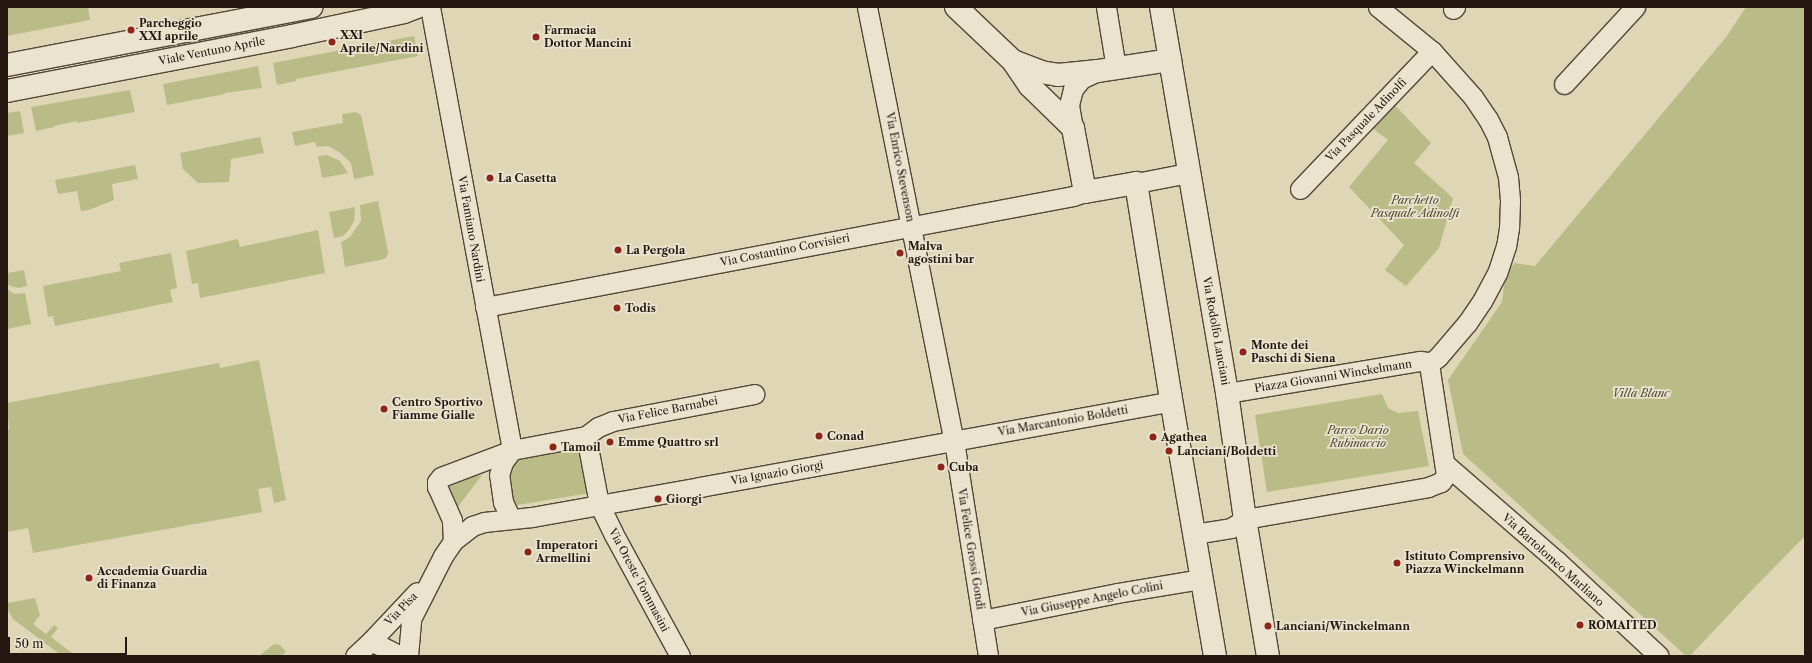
<!DOCTYPE html>
<html>
<head>
<meta charset="utf-8">
<style>
	body { margin:0 }
	#map { position:relative; width:1812px; height:663px; overflow:hidden; background:#dfd6b5; font-family:"Libre Caslon Text",serif }
	div>[style] { position:absolute }
	.green>* { inset:0; background:#babc88 }
	.roads { filter:drop-shadow(1px 0 #544739) drop-shadow(-1px 0 #544739) drop-shadow(0 1px #544739) drop-shadow(0 -1px #544739) }
	.minor>* { height:19px; margin:-9.5px; padding:0 9.5px; transform-origin:9.5px; border-radius:9.5px; background:#eae4cf }
	.tertiary>* { height:22px; margin:-11px; padding:0 11px; transform-origin:11px; border-radius:11px; background:#eae4cf }
	.dots>* { width:11px; height:11px; translate:-50% -50%; box-sizing:border-box; border:2px solid #eae4cf; border-radius:50% }
	span { translate:-50% -50%; white-space:nowrap; text-align:center; line-height:1.15; -webkit-text-stroke:3.5px #eae4cf; paint-order:stroke }
	.poi-label { font-size:11px; color:#261710; font-weight:700 }
	.left { translate:0 -50%; text-align:left }
	.street-label { font-size:11px; color:#261710 }
	.park-label { font-size:11px; color:#524934; font-style:italic }
	.frame { position:absolute; inset:0; border:8px solid #261710; pointer-events:none }
	.scale { position:absolute; left:8px; top:637px; width:119px; height:18px; box-sizing:border-box; border:2px solid #261710; border-top:0; padding-left:5px; font-size:12px; line-height:14px; white-space:nowrap; color:#261710; -webkit-text-stroke:3px #eae4cf; paint-order:stroke }
</style>
</head>
<body>
<div id="map">
	<div class="green">
		<i style="clip-path:polygon(7px 7px,88px 7px,90px 20px,7px 36px)"></i>
		<i style="clip-path:polygon(1746px 7px,1805px 7px,1805px 536px,1753px 589px,1690px 656px,1686px 656px,1463px 454px,1448px 380px,1502px 302px,1505px 277px,1514px 263px,1535px 266px,1727px 36px)"></i>
		<i style="clip-path:polygon(263px 26px,265px 27px,265px 32px,157px 51px,156px 49px)"></i>
		<i style="clip-path:polygon(414px 36px,418px 56px,296px 79px,296px 81px,277px 85px,273px 63px)"></i>
		<i style="clip-path:polygon(258px 66px,262px 88px,224px 93px,225px 94px,167px 105px,163px 84px)"></i>
		<i style="clip-path:polygon(130px 90px,135px 112px,77px 123px,77px 121px,54px 126px,54px 127px,36px 131px,31px 107px)"></i>
		<i style="clip-path:polygon(1390px 100px,1431px 143px,1414px 163px,1453px 198px,1439px 248px,1406px 286px,1385px 270px,1404px 245px,1349px 187px,1388px 140px,1367px 124px)"></i>
		<i style="clip-path:polygon(20px 111px,24px 133px,7px 136px,7px 113px)"></i>
		<i style="clip-path:polygon(356px 112px,361px 115px,374px 175px,354px 179px,351px 163px,339px 152px,328px 146px,317px 147px,315px 142px,295px 146px,292px 132px,343px 123px,342px 114px)"></i>
		<i style="clip-path:polygon(260px 137px,264px 153px,231px 159px,229px 182px,198px 183px,183px 169px,180px 153px)"></i>
		<i style="clip-path:polygon(327px 155px,340px 161px,348px 173px,322px 178px,318px 156px)"></i>
		<i style="clip-path:polygon(135px 165px,138px 179px,112px 184px,114px 200px,89px 210px,81px 211px,77px 191px,58px 194px,55px 180px)"></i>
		<i style="clip-path:polygon(378px 201px,388px 252px,387px 256px,384px 259px,345px 267px,341px 242px,350px 237px,361px 221px,360px 205px)"></i>
		<i style="clip-path:polygon(355px 207px,354px 221px,349px 230px,343px 236px,334px 238px,329px 212px)"></i>
		<i style="clip-path:polygon(318px 230px,325px 273px,200px 298px,198px 283px,192px 284px,186px 251px,238px 239px,240px 247px)"></i>
		<i style="clip-path:polygon(171px 253px,177px 288px,170px 290px,173px 302px,55px 326px,53px 316px,48px 317px,43px 286px,121px 271px,119px 263px)"></i>
		<i style="clip-path:polygon(24px 270px,27px 286px,19px 288px,10px 286px,7px 283px,7px 273px)"></i>
		<i style="clip-path:polygon(7px 289px,14px 294px,25px 293px,31px 324px,7px 329px)"></i>
		<i style="clip-path:polygon(259px 360px,286px 500px,274px 503px,271px 487px,258px 489px,262px 512px,33px 553px,28px 528px,7px 532px,7px 430px,9px 429px,7px 403px,219px 363px,220px 368px)"></i>
		<i style="clip-path:polygon(1382px 394px,1388px 408px,1398px 413px,1418px 411px,1429px 466px,1267px 492px,1255px 415px)"></i>
		<i style="clip-path:polygon(582px 448px,590px 493px,512px 506px,506px 469px,514px 461px)"></i>
		<i style="clip-path:polygon(482px 475px,457px 508px,448px 494px,449px 486px,454px 480px)"></i>
		<i style="clip-path:polygon(35px 598px,40px 615px,33px 624px,46px 634px,54px 625px,58px 628px,51px 637px,76px 656px,62px 656px,13px 619px,9px 612px,7px 603px)"></i>
		<i style="clip-path:polygon(274px 644px,280px 645px,286px 652px,281px 656px,259px 656px)"></i>
	</div>
	<div class="roads">
		<div class="minor">
			<i style="left:430px;top:7px;width:451px;rotate:79.5deg"></i>
			<i style="left:867px;top:7px;width:443px;rotate:78.7deg"></i>
			<i style="left:954px;top:441px;width:218px;rotate:81deg"></i>
			<i style="left:1106px;top:7px;width:62px;rotate:80.7deg"></i>
			<i style="left:1378px;top:7px;width:70px;rotate:39.2deg"></i>
			<i style="left:1432px;top:51px;width:62px;rotate:48.3deg"></i>
			<i style="left:1473px;top:97px;width:27px;rotate:56deg"></i>
			<i style="left:1488px;top:119px;width:20px;rotate:63deg"></i>
			<i style="left:1497px;top:137px;width:41px;rotate:74.6deg"></i>
			<i style="left:1508px;top:177px;width:24px;rotate:85deg"></i>
			<i style="left:1510px;top:201px;width:27px;rotate:92deg"></i>
			<i style="left:1509px;top:228px;width:18px;rotate:99deg"></i>
			<i style="left:1506px;top:246px;width:28px;rotate:108deg"></i>
			<i style="left:1497px;top:273px;width:32px;rotate:118deg"></i>
			<i style="left:1482px;top:301px;width:27px;rotate:124deg"></i>
			<i style="left:1467px;top:323px;width:45px;rotate:130.5deg"></i>
			<i style="left:1438px;top:357px;width:11px;rotate:142deg"></i>
			<i style="left:1453px;top:9px;width:3px;rotate:-45deg"></i>
			<i style="left:1564px;top:84px;width:105px;rotate:-47.3deg"></i>
			<i style="left:1073px;top:128px;width:23px;rotate:-100deg"></i>
			<i style="left:1069px;top:105px;width:16px;rotate:-76deg"></i>
			<i style="left:1073px;top:89px;width:13px;rotate:-51deg"></i>
			<i style="left:1081px;top:79px;width:19px;rotate:-25deg"></i>
			<i style="left:1136px;top:183px;width:53px;rotate:-10.9deg"></i>
			<i style="left:1300px;top:189px;width:191px;rotate:-46.3deg"></i>
			<i style="left:485px;top:307px;width:598px;rotate:-10.69deg"></i>
			<i style="left:1073px;top:196px;width:13px;rotate:-18deg"></i>
			<i style="left:586px;top:436px;width:15px;rotate:-37deg"></i>
			<i style="left:598px;top:427px;width:16px;rotate:-22deg"></i>
			<i style="left:613px;top:421px;width:144px;rotate:-10.8deg"></i>
			<i style="left:1445px;top:464px;width:148px;rotate:40.9deg"></i>
			<i style="left:1557px;top:561px;width:139px;rotate:43deg"></i>
			<i style="left:511px;top:519px;width:19px;rotate:-115deg"></i>
			<i style="left:503px;top:502px;width:27px;rotate:-98deg"></i>
			<i style="left:499px;top:475px;width:14px;rotate:-73deg"></i>
			<i style="left:503px;top:462px;width:15px;rotate:-53deg"></i>
			<i style="left:1194px;top:534px;width:37px;rotate:-9deg"></i>
			<i style="left:1231px;top:528px;width:17px;rotate:-33deg"></i>
			<i style="left:1245px;top:519px;width:186px;rotate:-9.9deg"></i>
			<i style="left:1428px;top:487px;width:14px;rotate:-21deg"></i>
			<i style="left:1441px;top:482px;width:9px;rotate:-54deg"></i>
			<i style="left:1446px;top:475px;width:112px;rotate:-98.7deg"></i>
			<i style="left:1429px;top:364px;width:3px;rotate:-135deg"></i>
			<i style="left:1427px;top:362px;width:7px;rotate:-172deg"></i>
			<i style="left:1420px;top:361px;width:196px;rotate:170.6deg"></i>
			<i style="left:453px;top:541px;width:21px;rotate:-93deg"></i>
			<i style="left:452px;top:520px;width:36px;rotate:-114deg"></i>
			<i style="left:437px;top:487px;width:5px;rotate:-90deg"></i>
			<i style="left:437px;top:482px;width:6px;rotate:-51deg"></i>
			<i style="left:441px;top:477px;width:76px;rotate:-20.8deg"></i>
			<i style="left:512px;top:450px;width:75px;rotate:-10.7deg"></i>
			<i style="left:586px;top:436px;width:69px;rotate:79.2deg"></i>
			<i style="left:599px;top:504px;width:32px;rotate:64deg"></i>
			<i style="left:613px;top:533px;width:140px;rotate:61.4deg"></i>
			<i style="left:982px;top:620px;width:138px;rotate:-11.3deg"></i>
			<i style="left:1117px;top:593px;width:86px;rotate:-9.4deg"></i>
			<i style="left:371px;top:641px;width:67px;rotate:-46.8deg"></i>
			<i style="left:355px;top:656px;width:22px;rotate:-43deg"></i>
			<i style="left:371px;top:641px;width:33px;rotate:27deg"></i>
			<i style="left:408px;top:656px;width:37px;rotate:-85deg"></i>
			<i style="left:411px;top:619px;width:71px;rotate:-63.1deg"></i>
			<i style="left:443px;top:556px;width:18px;rotate:-56deg"></i>
			<i style="left:453px;top:541px;width:24px;rotate:-38deg"></i>
			<i style="left:472px;top:526px;width:13px;rotate:-18deg"></i>
			<i style="left:484px;top:522px;width:48px;rotate:-5.9deg"></i>
			<i style="left:532px;top:517px;width:171px;rotate:-10.1deg"></i>
			<i style="left:700px;top:487px;width:479px;rotate:-10.3deg"></i>
		</div>
		<div class="tertiary">
			<i style="left:956px;top:7px;width:79px;rotate:43.5deg"></i>
			<i style="left:1013px;top:61px;width:30px;rotate:56deg"></i>
			<i style="left:1030px;top:86px;width:60px;rotate:44.3deg"></i>
			<i style="left:1073px;top:128px;width:65px;rotate:79.4deg"></i>
			<i style="left:1085px;top:192px;width:52px;rotate:-10deg"></i>
			<i style="left:1136px;top:183px;width:213px;rotate:80.8deg"></i>
			<i style="left:1170px;top:393px;width:267px;rotate:80.3deg"></i>
			<i style="left:1161px;top:7px;width:392px;rotate:80.3deg"></i>
			<i style="left:1227px;top:393px;width:127px;rotate:81.9deg"></i>
			<i style="left:1245px;top:519px;width:139px;rotate:80.5deg"></i>
			<i style="left:1013px;top:61px;width:30px;rotate:21deg"></i>
			<i style="left:1041px;top:72px;width:17px;rotate:10deg"></i>
			<i style="left:1058px;top:75px;width:40px;rotate:-5.7deg"></i>
			<i style="left:1098px;top:71px;width:73px;rotate:-8.7deg"></i>
			<i style="left:7px;top:65px;width:310px;rotate:-10.8deg"></i>
			<i style="left:7px;top:91px;width:290px;rotate:-10.9deg"></i>
			<i style="left:292px;top:36px;width:115px;rotate:-12.1deg"></i>
			<i style="left:404px;top:12px;width:14px;rotate:-21deg"></i>
		</div>
	</div>
	<div class="dots">
		<i style="left:131px;top:30px;background:#8f2418"></i>
		<i style="left:536px;top:37px;background:#8f2418"></i>
		<i style="left:332px;top:42px;background:#8f2418"></i>
		<i style="left:490px;top:178px;background:#8f2418"></i>
		<i style="left:618px;top:250px;background:#8f2418"></i>
		<i style="left:900px;top:253px;background:#8f2418"></i>
		<i style="left:617px;top:308px;background:#8f2418"></i>
		<i style="left:1243px;top:352px;background:#8f2418"></i>
		<i style="left:384px;top:409px;background:#8f2418"></i>
		<i style="left:819px;top:436px;background:#8f2418"></i>
		<i style="left:1153px;top:437px;background:#8f2418"></i>
		<i style="left:610px;top:442px;background:#8f2418"></i>
		<i style="left:553px;top:447px;background:#8f2418"></i>
		<i style="left:1169px;top:451px;background:#8f2418"></i>
		<i style="left:941px;top:467px;background:#8f2418"></i>
		<i style="left:658px;top:499px;background:#8f2418"></i>
		<i style="left:528px;top:552px;background:#8f2418"></i>
		<i style="left:1397px;top:563px;background:#8f2418"></i>
		<i style="left:89px;top:578px;background:#8f2418"></i>
		<i style="left:1580px;top:625px;background:#8f2418"></i>
		<i style="left:1268px;top:626px;background:#8f2418"></i>
	</div>
	<div class="poi-label">
		<span class="left" style="left:139px;top:30px">Parcheggio<br>XXI aprile</span>
		<span class="left" style="left:544px;top:37px">Farmacia<br>Dottor Mancini</span>
		<span class="left" style="left:340px;top:42px">XXI<br>Aprile/Nardini</span>
		<span class="left" style="left:498px;top:178px">La Casetta</span>
		<span class="left" style="left:908px;top:253px">Malva<br>agostini bar</span>
		<span class="left" style="left:626px;top:250px">La Pergola</span>
		<span class="left" style="left:625px;top:308px">Todis</span>
		<span class="left" style="left:1251px;top:352px">Monte dei<br>Paschi di Siena</span>
		<span class="left" style="left:392px;top:409px">Centro Sportivo<br>Fiamme Gialle</span>
		<span class="left" style="left:827px;top:436px">Conad</span>
		<span class="left" style="left:1161px;top:437px">Agathea</span>
		<span class="left" style="left:618px;top:442px">Emme Quattro srl</span>
		<span class="left" style="left:561px;top:447px">Tamoil</span>
		<span class="left" style="left:1177px;top:451px">Lanciani/Boldetti</span>
		<span class="left" style="left:949px;top:467px">Cuba</span>
		<span class="left" style="left:666px;top:499px">Giorgi</span>
		<span class="left" style="left:536px;top:552px">Imperatori<br>Armellini</span>
		<span class="left" style="left:1405px;top:563px">Istituto Comprensivo<br>Piazza Winckelmann</span>
		<span class="left" style="left:97px;top:578px">Accademia Guardia<br>di Finanza</span>
		<span class="left" style="left:1588px;top:625px">ROMAITED</span>
		<span class="left" style="left:1276px;top:626px">Lanciani/Winckelmann</span>
	</div>
	<div class="street-label">
		<span style="left:212px;top:51px;rotate:-11deg">Viale Ventuno Aprile</span>
		<span style="left:1366px;top:120px;rotate:-46deg">Via Pasquale Adinolfi</span>
		<span style="left:900px;top:167px;rotate:79deg">Via Enrico Stevenson</span>
		<span style="left:471px;top:229px;rotate:80deg">Via Famiano Nardini</span>
		<span style="left:785px;top:250px;rotate:-11deg">Via Costantino Corvisieri</span>
		<span style="left:1216px;top:331px;rotate:80deg">Via Rodolfo Lanciani</span>
		<span style="left:1333px;top:376px;rotate:-9deg">Piazza Giovanni Winckelmann</span>
		<span style="left:668px;top:410px;rotate:-11deg">Via Felice Barnabei</span>
		<span style="left:1063px;top:421px;rotate:-10deg">Via Marcantonio Boldetti</span>
		<span style="left:777px;top:473px;rotate:-10deg">Via Ignazio Giorgi</span>
		<span style="left:971px;top:549px;rotate:81deg">Via Felice Grossi Gondi</span>
		<span style="left:1553px;top:560px;rotate:42deg">Via Bartolomeo Marliano</span>
		<span style="left:639px;top:580px;rotate:62deg">Via Oreste Tommasini</span>
		<span style="left:1092px;top:599px;rotate:-11deg">Via Giuseppe Angelo Colini</span>
		<span style="left:401px;top:609px;rotate:-46deg">Via Pisa</span>
	</div>
	<div class="park-label">
		<span style="left:1415px;top:207px">Parchetto<br>Pasquale Adinolfi</span>
		<span style="left:1641px;top:393px">Villa Blanc</span>
		<span style="left:1358px;top:437px">Parco Dario<br>Rubinaccio</span>
	</div>
	<div class="frame"></div>
	<div class="scale">50 m</div>
</div>
</body>
</html>
